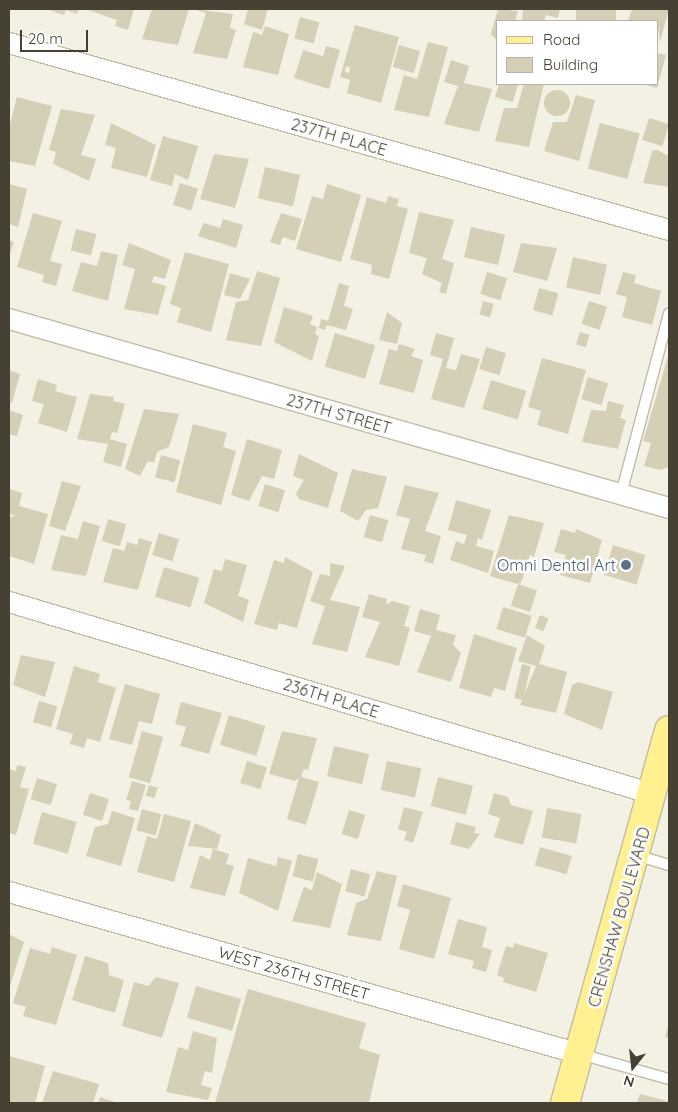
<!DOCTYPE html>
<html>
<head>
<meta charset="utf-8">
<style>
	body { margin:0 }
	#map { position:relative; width:678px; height:1112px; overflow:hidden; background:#f3f1e3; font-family:Quicksand,sans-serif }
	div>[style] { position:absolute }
	.building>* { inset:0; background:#d6cfb7; transform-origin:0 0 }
	.round { border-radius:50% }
	.roads { filter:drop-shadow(1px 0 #c0bba5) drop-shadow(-1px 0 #c0bba5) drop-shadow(0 1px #c0bba5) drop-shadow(0 -1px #c0bba5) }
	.lane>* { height:10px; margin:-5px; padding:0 5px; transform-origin:5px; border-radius:5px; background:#fff }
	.street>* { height:20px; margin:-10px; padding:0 10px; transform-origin:10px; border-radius:10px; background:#fff }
	.primary>* { height:28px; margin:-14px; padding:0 14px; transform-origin:14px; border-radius:14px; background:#fff191 }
	.dots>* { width:14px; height:14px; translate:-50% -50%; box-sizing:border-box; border:2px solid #fff; border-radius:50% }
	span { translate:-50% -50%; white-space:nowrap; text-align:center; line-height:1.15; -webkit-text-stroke:5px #fff; paint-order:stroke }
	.street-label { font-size:16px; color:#464133 }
	.service-label { font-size:16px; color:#4e5e75 }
	.right { translate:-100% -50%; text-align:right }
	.frame { position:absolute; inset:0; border:10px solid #464133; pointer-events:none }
	.legend { position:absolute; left:496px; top:20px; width:162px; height:65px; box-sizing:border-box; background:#fff; border:1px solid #b5b3ad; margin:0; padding:6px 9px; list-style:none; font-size:15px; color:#464133 }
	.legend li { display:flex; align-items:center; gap:10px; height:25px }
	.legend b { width:25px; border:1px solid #b5b3ad }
	.north { position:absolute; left:608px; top:1042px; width:50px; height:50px; -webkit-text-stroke:4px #fff; paint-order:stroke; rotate:196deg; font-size:14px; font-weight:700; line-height:20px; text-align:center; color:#464133 }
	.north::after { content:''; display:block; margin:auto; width:18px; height:22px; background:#464133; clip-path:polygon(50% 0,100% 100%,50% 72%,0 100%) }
	.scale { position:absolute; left:20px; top:30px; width:68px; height:22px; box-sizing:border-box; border:2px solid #464133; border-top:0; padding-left:6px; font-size:15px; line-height:18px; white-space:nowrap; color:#464133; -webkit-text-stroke:4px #fff; paint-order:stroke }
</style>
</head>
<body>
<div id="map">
	<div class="building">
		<i style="clip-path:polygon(46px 9px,79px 9px,77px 14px,66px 10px,64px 15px)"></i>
		<i style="clip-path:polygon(85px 9px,134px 9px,128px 30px,115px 26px,117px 20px)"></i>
		<i style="clip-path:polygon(152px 9px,189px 9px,178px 45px,142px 39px)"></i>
		<i style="clip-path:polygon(193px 9px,233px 14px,230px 28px,236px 30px,227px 59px,193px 53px,206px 13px)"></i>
		<i style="clip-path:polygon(248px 9px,268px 9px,262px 30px,244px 24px)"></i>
		<i style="clip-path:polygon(498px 9px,518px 11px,515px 21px,497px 21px,497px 41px,491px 34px)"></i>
		<i style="clip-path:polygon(523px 9px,560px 9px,558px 18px,546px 15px,544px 21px,522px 21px)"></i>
		<i style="left:576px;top:9px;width:40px;height:12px"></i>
		<i style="clip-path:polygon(632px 9px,669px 9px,660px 42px,657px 21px,628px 21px)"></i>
		<i style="left:300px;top:17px;width:20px;height:22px;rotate:15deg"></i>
		<i style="clip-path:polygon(evenodd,355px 25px,399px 37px,381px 103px,347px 93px,350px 80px,340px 77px,355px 25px,346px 66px,350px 68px,349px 73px,345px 72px,346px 66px)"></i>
		<i style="clip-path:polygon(265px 26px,289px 34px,278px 75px,243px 67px,253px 32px,262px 35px)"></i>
		<i style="clip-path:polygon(428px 42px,448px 47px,429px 117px,394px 110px,404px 75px,417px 79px)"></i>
		<i style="left:399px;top:45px;width:22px;height:23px;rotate:16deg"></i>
		<i style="clip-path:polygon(326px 46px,340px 50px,329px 89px,294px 78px,303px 50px,323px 56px)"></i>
		<i style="clip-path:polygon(657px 53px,666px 55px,657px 88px,643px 84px,657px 84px)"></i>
		<i style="clip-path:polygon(451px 60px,469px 66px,464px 83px,492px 89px,479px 132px,444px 124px,458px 86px,444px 82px)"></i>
		<i style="clip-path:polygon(499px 84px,518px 84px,513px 102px,495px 97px)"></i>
		<i style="clip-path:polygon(524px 84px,544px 84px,529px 147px,495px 141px,504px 108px,517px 108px)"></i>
		<i class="round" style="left:544px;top:90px;width:26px;height:26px"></i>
		<i style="clip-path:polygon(576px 95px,595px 100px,579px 161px,544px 151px,553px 122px,567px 122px)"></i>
		<i style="clip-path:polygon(17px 97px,52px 106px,35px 166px,9px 161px,9px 128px)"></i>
		<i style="clip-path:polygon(61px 109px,95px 115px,81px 155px,96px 159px,89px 181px,53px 164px,56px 152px,49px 150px)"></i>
		<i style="left:649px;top:118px;width:21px;height:23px;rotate:17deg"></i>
		<i style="clip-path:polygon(111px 123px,156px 145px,147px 177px,111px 168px,116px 148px,105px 145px)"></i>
		<i style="left:600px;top:123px;width:41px;height:47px;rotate:15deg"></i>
		<i style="clip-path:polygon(163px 136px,198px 146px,188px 180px,175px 174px,172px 186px,150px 180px)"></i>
		<i style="clip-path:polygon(657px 150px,669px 156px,669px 187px,643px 183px,652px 151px)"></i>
		<i style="clip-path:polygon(214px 154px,249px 159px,235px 208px,200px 199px)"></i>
		<i style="left:265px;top:167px;width:36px;height:32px;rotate:13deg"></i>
		<i style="left:180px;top:183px;width:19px;height:23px;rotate:18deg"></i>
		<i style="clip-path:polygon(9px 184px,27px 189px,18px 227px,9px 224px)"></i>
		<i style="clip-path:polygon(327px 184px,361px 195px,341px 262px,296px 249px,312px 196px,323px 199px)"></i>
		<i style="clip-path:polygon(388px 196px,399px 199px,397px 206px,408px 209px,389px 279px,371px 274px,372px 265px,350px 259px,367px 197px,386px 203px)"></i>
		<i style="clip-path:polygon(419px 212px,454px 220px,442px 259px,454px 263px,446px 294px,439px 292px,442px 283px,422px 274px,427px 258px,409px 253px)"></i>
		<i style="clip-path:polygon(33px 213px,62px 221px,50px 261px,62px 264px,56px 286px,42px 282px,44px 275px,17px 267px)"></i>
		<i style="clip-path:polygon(281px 213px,302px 219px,295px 241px,283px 237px,280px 245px,270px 242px)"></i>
		<i style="clip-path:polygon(223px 219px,243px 225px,236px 248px,198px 236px,204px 223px,220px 228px)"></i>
		<i style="left:471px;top:227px;width:35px;height:31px;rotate:13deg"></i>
		<i style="left:76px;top:229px;width:21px;height:22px;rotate:14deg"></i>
		<i style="clip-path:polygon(9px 240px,14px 242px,9px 257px)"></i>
		<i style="clip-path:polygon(129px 243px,171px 260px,165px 279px,154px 276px,152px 282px,166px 286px,158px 315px,124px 309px,135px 269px,122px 265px)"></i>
		<i style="clip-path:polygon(521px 243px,557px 248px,547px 281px,513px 272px)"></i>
		<i style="clip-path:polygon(101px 251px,118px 255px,108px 301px,72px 291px,81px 262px,97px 266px)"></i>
		<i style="clip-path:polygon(185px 252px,229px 264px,211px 332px,177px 322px,181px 308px,170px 304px)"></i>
		<i style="left:573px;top:257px;width:35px;height:31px;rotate:13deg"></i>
		<i style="clip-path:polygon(257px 271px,280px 278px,261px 346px,226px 340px,236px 302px,248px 300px)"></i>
		<i style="left:487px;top:272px;width:21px;height:23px;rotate:17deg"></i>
		<i style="clip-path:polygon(623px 272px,636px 275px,634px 283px,661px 291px,652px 325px,622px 317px,627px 297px,616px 294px)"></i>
		<i style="clip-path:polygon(230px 273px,250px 279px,240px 299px,224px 295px)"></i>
		<i style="clip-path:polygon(339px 283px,349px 286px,344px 306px,353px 309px,346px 330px,327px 325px,325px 330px,319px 328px,321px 319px,328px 321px)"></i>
		<i style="left:539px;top:288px;width:20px;height:23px;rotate:15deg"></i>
		<i style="left:483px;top:301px;width:11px;height:14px;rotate:15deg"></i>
		<i style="left:589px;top:301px;width:19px;height:24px;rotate:18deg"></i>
		<i style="clip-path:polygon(284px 307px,313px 316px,310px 324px,317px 327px,315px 334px,319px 336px,312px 361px,274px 342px)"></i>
		<i style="clip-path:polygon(387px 312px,402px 323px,397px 344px,379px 340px)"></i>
		<i style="left:580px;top:332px;width:10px;height:13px;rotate:17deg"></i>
		<i style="left:335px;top:333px;width:42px;height:35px;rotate:17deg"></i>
		<i style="clip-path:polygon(436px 333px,454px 338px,446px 368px,456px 370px,461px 354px,480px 359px,464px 408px,431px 399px,443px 359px,430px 355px)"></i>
		<i style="clip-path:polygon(399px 344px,415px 349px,411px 356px,423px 360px,414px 393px,379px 384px,389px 349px,397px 351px)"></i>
		<i style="left:486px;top:347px;width:21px;height:23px;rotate:17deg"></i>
		<i style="clip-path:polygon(669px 353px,669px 467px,661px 470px,644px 466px,651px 443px,643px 441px)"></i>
		<i style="clip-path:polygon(542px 358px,586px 370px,568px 434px,537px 425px,541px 411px,528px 407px)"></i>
		<i style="clip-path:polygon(9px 370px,20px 374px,12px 403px,9px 402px)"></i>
		<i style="left:588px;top:377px;width:21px;height:23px;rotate:17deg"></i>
		<i style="clip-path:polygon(38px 379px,57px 385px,55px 391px,77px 397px,67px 432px,38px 423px,44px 404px,32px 401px)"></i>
		<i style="left:491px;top:380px;width:37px;height:30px;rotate:17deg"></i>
		<i style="clip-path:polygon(90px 394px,114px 397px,113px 401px,125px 404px,117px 433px,112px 432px,110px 439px,127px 444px,121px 467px,103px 462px,108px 444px,77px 439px)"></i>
		<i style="clip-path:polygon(608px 401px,624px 405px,620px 418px,626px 420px,618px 449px,582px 442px,591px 410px,606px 411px)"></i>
		<i style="clip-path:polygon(144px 409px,179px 414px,169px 447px,157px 452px,154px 463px,148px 461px,140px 476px,125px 469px)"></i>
		<i style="clip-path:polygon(9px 410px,23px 415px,17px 436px,9px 434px)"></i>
		<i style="clip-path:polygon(193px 424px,227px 433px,223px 447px,236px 451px,221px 505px,176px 492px)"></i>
		<i style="clip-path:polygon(247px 439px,282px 450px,274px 479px,262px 476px,249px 501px,231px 495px)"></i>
		<i style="clip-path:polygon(299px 454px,338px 473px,328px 508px,299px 499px,296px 494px,304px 480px,293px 476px)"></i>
		<i style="left:161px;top:455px;width:20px;height:23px;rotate:15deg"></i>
		<i style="clip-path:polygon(352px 469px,387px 477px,378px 508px,366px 510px,358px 521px,340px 511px)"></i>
		<i style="clip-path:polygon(62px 481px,81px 486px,65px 531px,49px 526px)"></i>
		<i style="left:265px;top:484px;width:21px;height:23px;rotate:17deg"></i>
		<i style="clip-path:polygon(405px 485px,439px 493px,425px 531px,441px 536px,433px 564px,424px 561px,426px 555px,401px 549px,410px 519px,396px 515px)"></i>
		<i style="clip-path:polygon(9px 489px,22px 493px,19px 506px,48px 514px,34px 564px,9px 556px,9px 518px,15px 515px,9px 514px)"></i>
		<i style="clip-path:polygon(456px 500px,491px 510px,482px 540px,478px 538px,476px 546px,494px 551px,488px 573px,450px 560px,456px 541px,464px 544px,467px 535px,448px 530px)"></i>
		<i style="left:370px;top:515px;width:19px;height:23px;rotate:16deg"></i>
		<i style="clip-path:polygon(509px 515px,544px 523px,534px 557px,530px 555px,521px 583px,517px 584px,490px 576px)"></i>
		<i style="left:108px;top:519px;width:19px;height:23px;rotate:16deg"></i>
		<i style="clip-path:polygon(83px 521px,100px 526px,86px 576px,51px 570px,61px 535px,78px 539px)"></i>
		<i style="clip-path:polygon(561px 529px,575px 533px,576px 529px,602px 540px,590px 583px,560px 575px,566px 555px,554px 552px)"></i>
		<i style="left:159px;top:533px;width:21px;height:23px;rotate:17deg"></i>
		<i style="clip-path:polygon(139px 538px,152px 542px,138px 590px,103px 582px,113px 548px,124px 551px,127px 542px,137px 545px)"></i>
		<i style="left:613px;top:545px;width:34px;height:31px;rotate:17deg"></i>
		<i style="clip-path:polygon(285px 557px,313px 572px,297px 628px,279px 623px,277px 630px,254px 624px,274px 560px,284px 563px)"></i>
		<i style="clip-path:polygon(225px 559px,247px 565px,238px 596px,249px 600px,243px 622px,204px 603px,214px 569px,222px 571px)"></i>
		<i style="clip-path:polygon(330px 563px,345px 566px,330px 600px,360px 607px,347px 652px,312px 644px,325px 606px,310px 601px,320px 574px,330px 576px)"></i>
		<i style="left:164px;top:567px;width:37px;height:31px;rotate:17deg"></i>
		<i style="left:518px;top:584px;width:20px;height:23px;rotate:18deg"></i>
		<i style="clip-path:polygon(369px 594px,387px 599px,386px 605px,392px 601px,410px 606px,404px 626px,410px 628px,399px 666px,365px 657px,380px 622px,362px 617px)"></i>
		<i style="left:503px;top:607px;width:30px;height:23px;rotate:17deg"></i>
		<i style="clip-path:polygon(420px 609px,440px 615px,436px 630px,456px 635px,453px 645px,461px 653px,451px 682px,417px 672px,431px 636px,414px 631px)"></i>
		<i style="left:540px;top:615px;width:9px;height:14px;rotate:21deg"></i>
		<i style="clip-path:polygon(474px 634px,517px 648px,505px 691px,494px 688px,491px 697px,459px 688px)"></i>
		<i style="clip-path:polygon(527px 635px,545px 646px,539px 664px,567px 672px,556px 713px,520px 705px,536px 666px,518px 661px)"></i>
		<i style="clip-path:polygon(21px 655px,55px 662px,45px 697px,13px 685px)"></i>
		<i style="left:522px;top:664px;width:9px;height:35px;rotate:13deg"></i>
		<i style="clip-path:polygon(74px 666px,100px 674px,98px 682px,116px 688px,100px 742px,87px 738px,84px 748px,70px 744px,73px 734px,56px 729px)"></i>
		<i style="clip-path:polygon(578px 682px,613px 692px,602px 730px,564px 714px,572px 685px)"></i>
		<i style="clip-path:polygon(125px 684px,160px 694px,152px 724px,139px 721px,132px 745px,109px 739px)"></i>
		<i style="left:39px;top:701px;width:19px;height:22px;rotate:16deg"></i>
		<i style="clip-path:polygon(181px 702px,222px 713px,209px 754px,180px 746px,186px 727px,175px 724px)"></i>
		<i style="left:229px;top:715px;width:38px;height:31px;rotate:17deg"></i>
		<i style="left:142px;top:731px;width:22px;height:48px;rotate:16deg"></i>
		<i style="clip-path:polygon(282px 731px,317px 738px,308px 770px,304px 769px,301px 777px,319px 782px,306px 825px,287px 819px,299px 778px,295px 781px,269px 774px)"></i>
		<i style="left:334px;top:746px;width:36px;height:31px;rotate:13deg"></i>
		<i style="left:247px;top:761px;width:21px;height:23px;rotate:17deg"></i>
		<i style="left:387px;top:761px;width:35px;height:30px;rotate:12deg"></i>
		<i style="clip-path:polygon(17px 765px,26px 767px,20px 787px,29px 789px,16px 835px,9px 833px,9px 769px,16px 771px)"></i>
		<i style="left:438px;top:777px;width:36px;height:30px;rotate:14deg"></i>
		<i style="left:37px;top:778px;width:21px;height:22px;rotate:17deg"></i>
		<i style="clip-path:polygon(132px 781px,146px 785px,138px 811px,129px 809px,131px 801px,126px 800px)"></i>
		<i style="left:149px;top:785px;width:9px;height:11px;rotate:18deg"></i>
		<i style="left:90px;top:793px;width:20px;height:23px;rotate:18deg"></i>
		<i style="clip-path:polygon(494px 793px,508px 797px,511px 805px,533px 811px,523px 845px,494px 837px,500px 818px,488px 814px)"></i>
		<i style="clip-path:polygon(404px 807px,423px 812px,413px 843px,404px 840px,407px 832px,398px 829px)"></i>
		<i style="left:547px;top:808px;width:35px;height:30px;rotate:10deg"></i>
		<i style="left:142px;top:809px;width:20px;height:22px;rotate:15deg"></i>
		<i style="left:349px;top:810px;width:17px;height:25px;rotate:17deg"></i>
		<i style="clip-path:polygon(112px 811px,135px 818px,121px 866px,86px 856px,95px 827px,108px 824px)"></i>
		<i style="left:42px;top:812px;width:36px;height:33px;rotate:16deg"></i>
		<i style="clip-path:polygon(164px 814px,191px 821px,174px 882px,137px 872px,147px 836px,157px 839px)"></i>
		<i style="clip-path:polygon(456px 822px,476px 827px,474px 833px,480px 834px,469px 849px,450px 844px)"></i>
		<i style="clip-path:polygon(195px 823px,221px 835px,217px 849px,188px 846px)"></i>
		<i style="left:540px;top:847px;width:33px;height:19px;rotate:16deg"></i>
		<i style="clip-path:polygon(213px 849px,229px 854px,226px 864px,234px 866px,225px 896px,190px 888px,200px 855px,210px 860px)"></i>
		<i style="left:298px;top:854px;width:21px;height:23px;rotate:14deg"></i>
		<i style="clip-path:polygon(278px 857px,292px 861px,278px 911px,239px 893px,248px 858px,276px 866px)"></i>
		<i style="left:351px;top:869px;width:20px;height:23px;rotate:15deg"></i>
		<i style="clip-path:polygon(377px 871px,397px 876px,381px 941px,347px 935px,356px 903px,367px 899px)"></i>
		<i style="clip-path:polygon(317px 872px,342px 884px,330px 928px,292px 921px,304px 887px,312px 890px)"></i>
		<i style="clip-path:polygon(403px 884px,451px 898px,434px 959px,399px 949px,410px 910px,397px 906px)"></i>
		<i style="clip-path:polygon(458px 919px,487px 927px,482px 947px,492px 950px,486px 972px,472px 968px,474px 961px,448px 954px)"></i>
		<i style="clip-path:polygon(9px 934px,24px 942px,9px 989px)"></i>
		<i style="clip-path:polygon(514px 943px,548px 953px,536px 992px,503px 982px,504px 978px,497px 975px,506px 946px,513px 948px)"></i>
		<i style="clip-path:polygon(52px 947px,77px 955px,56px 1025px,23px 1016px,26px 1007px,13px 1003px,30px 948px,50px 954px)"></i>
		<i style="clip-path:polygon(85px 956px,108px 963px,109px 975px,124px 980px,115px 1013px,72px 1000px)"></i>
		<i style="clip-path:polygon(156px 977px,179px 983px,162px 1038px,122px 1026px,134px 982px,148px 986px)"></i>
		<i style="left:196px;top:986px;width:47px;height:33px;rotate:16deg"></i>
		<i style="clip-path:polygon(248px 989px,366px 1023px,359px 1048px,380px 1055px,369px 1103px,215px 1103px)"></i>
		<i style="clip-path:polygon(669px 1023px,669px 1038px,665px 1037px)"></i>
		<i style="clip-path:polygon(193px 1031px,217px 1038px,212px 1073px,205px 1071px,201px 1085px,212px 1088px,208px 1100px,166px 1092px,178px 1047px,188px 1050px)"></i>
		<i style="clip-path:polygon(9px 1056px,45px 1066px,35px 1103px,9px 1103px)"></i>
		<i style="clip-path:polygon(53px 1071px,99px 1084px,93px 1103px,42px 1103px)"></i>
		<i style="clip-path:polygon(640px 1094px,664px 1100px,669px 1103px,637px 1103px)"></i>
		<i style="clip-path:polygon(100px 1097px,118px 1103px,98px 1103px)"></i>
	</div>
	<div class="roads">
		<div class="lane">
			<i style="left:621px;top:494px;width:187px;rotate:-75.1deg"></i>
			<i style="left:636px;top:855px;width:34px;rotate:17deg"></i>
			<i style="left:580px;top:1054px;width:92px;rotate:15.7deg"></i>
		</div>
		<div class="street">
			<i style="left:9px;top:43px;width:686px;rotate:15.82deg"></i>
			<i style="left:9px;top:319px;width:687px;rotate:15.98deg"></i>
			<i style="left:9px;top:602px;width:672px;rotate:16.6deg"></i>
			<i style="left:9px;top:892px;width:594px;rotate:15.84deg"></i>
		</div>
		<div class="primary">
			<i style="left:565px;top:1103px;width:387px;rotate:-74.4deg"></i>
		</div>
	</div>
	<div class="dots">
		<i style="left:626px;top:565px;background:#5c6f8a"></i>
	</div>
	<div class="street-label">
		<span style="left:339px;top:137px;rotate:16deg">237TH PLACE</span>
		<span style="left:339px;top:414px;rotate:16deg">237TH STREET</span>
		<span style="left:331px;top:698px;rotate:17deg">236TH PLACE</span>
		<span style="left:619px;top:917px;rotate:-74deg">CRENSHAW BOULEVARD</span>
		<span style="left:294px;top:973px;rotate:16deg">WEST 236TH STREET</span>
	</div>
	<div class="service-label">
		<span class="right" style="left:616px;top:565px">Omni Dental Art</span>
	</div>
	<div class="frame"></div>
	<ul class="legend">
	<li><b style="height:6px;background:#fff191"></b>Road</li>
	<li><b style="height:14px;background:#d6cfb7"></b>Building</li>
	</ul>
	<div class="north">N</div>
	<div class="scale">20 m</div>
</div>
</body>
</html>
